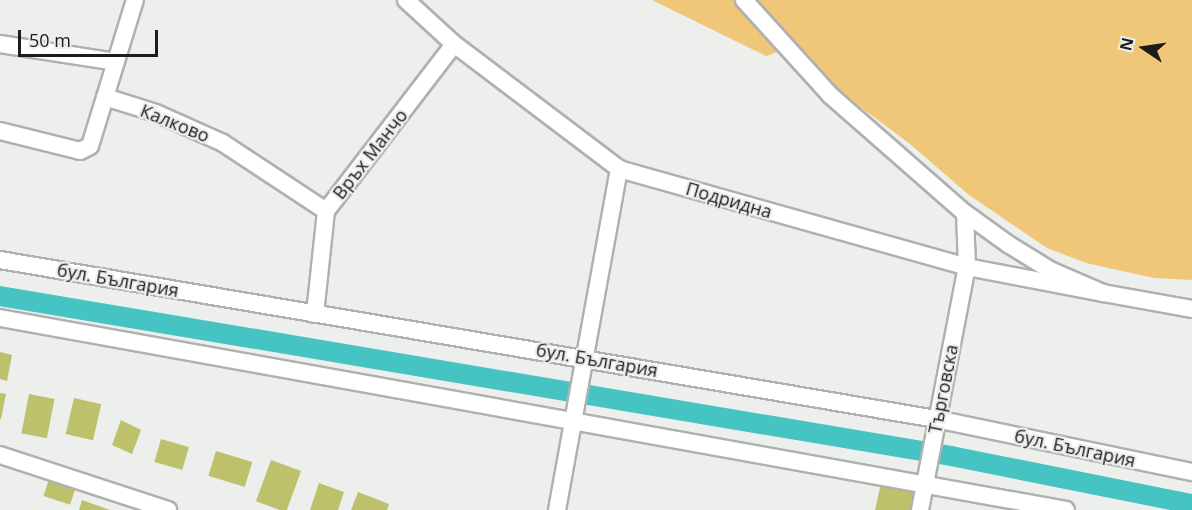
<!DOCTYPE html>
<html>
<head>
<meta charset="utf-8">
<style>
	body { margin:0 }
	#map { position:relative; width:1192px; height:510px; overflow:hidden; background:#edefec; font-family:"Open Sans",sans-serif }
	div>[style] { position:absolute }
	.green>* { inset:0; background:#f0c779 }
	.canal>* { height:20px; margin:-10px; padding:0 10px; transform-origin:10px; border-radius:10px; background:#45c4c3 }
	.building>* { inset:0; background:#bdc16c; transform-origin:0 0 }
	.roads { filter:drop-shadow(2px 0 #afb1af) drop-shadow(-2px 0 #afb1af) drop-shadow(0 2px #afb1af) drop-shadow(0 -2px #afb1af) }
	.minor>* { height:16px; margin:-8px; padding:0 8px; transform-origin:8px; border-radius:8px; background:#fff }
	span { translate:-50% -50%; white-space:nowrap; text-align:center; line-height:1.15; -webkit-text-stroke:4.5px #edefec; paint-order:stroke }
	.street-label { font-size:18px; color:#1c1c1b }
	.north { position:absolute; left:1114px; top:18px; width:60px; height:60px; -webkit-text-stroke:4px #edefec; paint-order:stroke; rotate:283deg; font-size:16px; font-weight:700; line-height:24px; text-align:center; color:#1c1c1b }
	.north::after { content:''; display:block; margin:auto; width:21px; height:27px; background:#1c1c1b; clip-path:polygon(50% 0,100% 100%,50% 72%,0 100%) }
	.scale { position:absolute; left:18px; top:30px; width:140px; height:27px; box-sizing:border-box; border:3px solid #1c1c1b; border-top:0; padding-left:8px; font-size:18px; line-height:21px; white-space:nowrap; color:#1c1c1b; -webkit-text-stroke:4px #edefec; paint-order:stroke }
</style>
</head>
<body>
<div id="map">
	<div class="green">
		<i style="clip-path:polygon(652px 0,735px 0,777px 52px,766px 56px)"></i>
		<i style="clip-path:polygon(752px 0,1192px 0,1192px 280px,1154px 278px,1086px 263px,1047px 248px,969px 195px,910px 144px,839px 91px)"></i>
	</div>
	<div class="canal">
		<i style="left:0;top:296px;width:964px;rotate:9.55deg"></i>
		<i style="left:951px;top:456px;width:246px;rotate:11.3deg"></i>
	</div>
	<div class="building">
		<i style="clip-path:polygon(0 352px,12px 355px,7px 381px,0 379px)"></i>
		<i style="clip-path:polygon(0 393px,6px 394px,1px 419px,0 419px)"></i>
		<i style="left:29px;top:394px;width:26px;height:40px;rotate:11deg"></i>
		<i style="left:74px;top:398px;width:28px;height:37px;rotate:13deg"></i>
		<i style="clip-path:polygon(121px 420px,141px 430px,132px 454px,112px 445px)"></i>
		<i style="left:161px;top:439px;width:29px;height:24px;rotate:16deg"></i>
		<i style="left:216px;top:451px;width:38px;height:26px;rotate:17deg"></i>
		<i style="left:271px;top:460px;width:32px;height:44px;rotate:20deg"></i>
		<i style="left:49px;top:479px;width:28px;height:18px;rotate:18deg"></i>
		<i style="clip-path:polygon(319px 483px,344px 492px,338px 510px,310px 510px)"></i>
		<i style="clip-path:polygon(881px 483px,916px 490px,912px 510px,875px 510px)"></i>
		<i style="clip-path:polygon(358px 492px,389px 504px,387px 510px,351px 510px)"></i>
		<i style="clip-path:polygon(82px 500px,110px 510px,79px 510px)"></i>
	</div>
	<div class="roads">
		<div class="minor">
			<i style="left:406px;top:0;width:65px;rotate:42.5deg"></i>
			<i style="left:454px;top:44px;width:207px;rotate:37.1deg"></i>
			<i style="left:619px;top:169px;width:362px;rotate:15.7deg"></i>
			<i style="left:967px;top:267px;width:138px;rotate:10.8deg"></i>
			<i style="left:744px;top:0;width:128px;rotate:47.8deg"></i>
			<i style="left:830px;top:95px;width:179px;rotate:41.2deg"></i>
			<i style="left:965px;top:213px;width:53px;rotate:35.8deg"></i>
			<i style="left:1008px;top:244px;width:49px;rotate:31.8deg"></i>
			<i style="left:1050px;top:270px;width:58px;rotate:23.5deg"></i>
			<i style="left:1103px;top:293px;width:90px;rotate:10.2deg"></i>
			<i style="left:0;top:44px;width:117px;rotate:8.8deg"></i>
			<i style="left:105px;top:97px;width:53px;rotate:17.4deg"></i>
			<i style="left:156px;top:113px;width:73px;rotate:24.1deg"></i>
			<i style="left:223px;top:143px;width:123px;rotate:33.4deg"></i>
			<i style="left:0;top:131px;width:82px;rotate:14deg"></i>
			<i style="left:80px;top:151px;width:11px;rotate:-27deg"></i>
			<i style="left:90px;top:146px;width:153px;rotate:-72.9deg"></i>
			<i style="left:0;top:260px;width:949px;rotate:9.64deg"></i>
			<i style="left:936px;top:419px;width:261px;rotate:11.7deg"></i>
			<i style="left:315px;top:314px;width:104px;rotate:-83.9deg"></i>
			<i style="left:326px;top:211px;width:210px;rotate:-52.5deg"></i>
			<i style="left:0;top:318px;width:1083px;rotate:10.21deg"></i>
			<i style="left:0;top:455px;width:177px;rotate:18.1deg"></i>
			<i style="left:557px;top:510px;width:347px;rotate:-79.7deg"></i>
			<i style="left:920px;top:510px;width:248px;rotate:-79.1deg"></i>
			<i style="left:967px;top:267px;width:54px;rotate:-92.1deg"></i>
		</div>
	</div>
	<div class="street-label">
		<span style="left:175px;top:123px;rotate:22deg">Калково</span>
		<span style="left:370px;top:154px;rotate:-52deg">Връх Манчо</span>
		<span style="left:729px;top:200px;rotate:16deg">Подридна</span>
		<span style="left:118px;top:280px;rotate:10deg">бул. България</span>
		<span style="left:597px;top:360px;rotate:10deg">бул. България</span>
		<span style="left:943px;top:389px;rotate:-79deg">Търговска</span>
		<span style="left:1075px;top:448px;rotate:12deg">бул. България</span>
	</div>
	<div class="north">N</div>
	<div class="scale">50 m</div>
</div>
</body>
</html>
